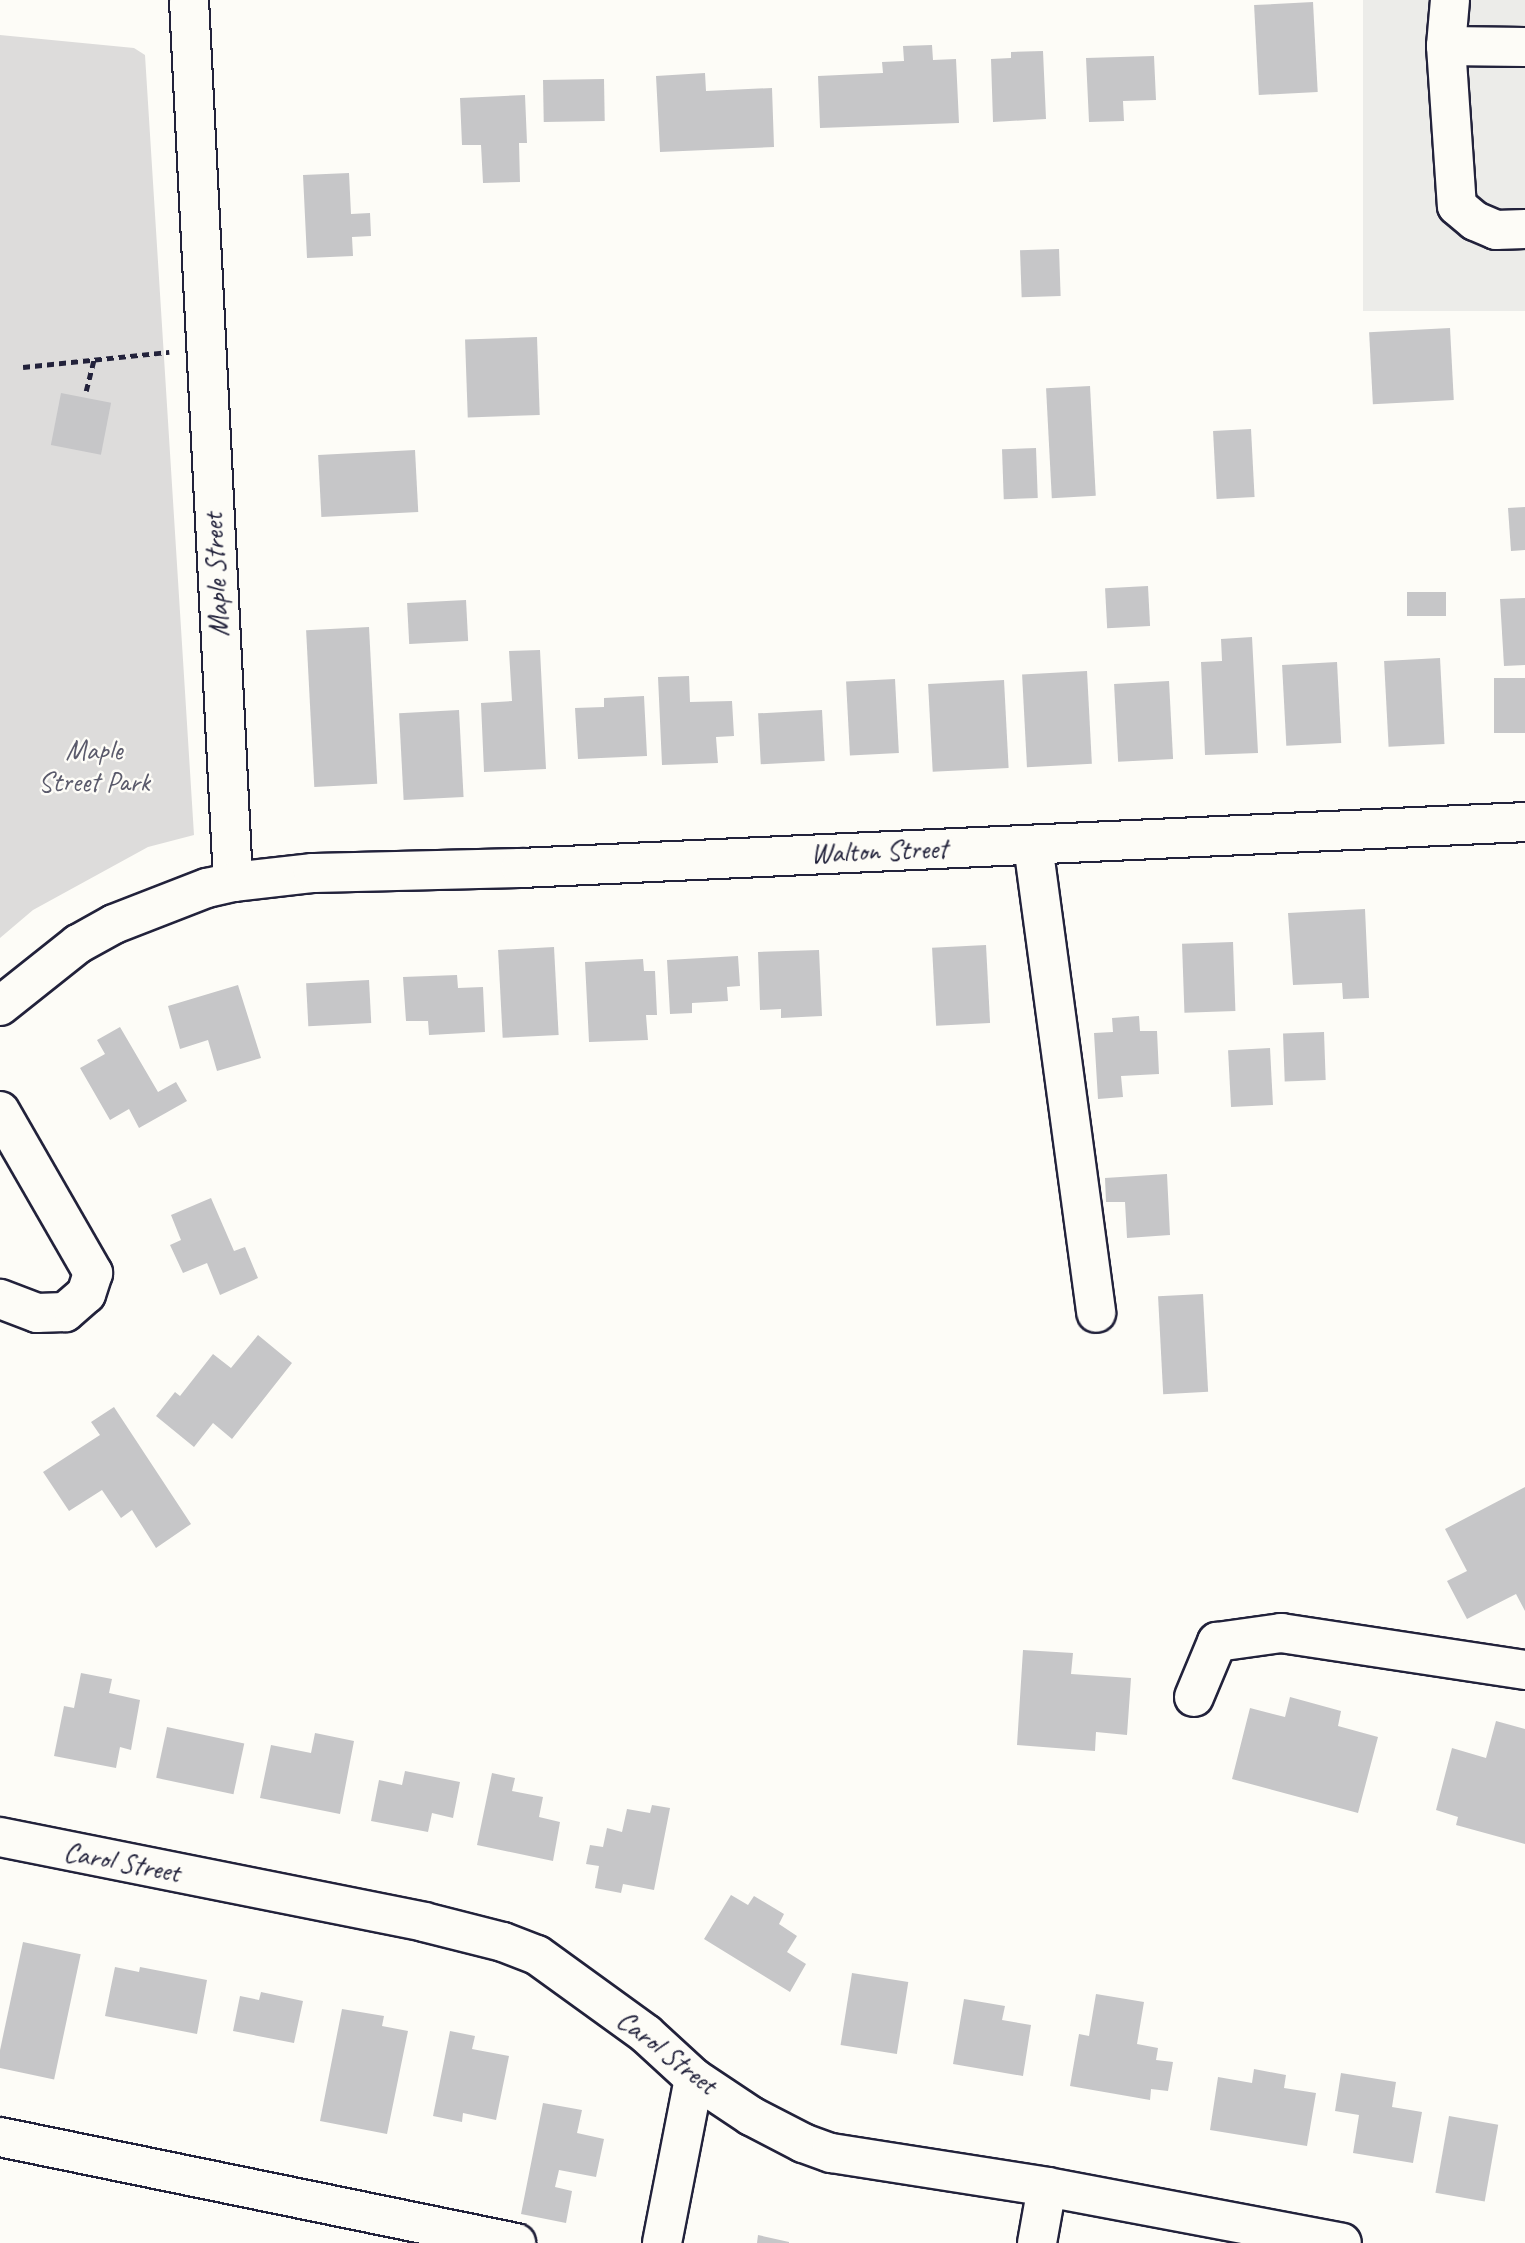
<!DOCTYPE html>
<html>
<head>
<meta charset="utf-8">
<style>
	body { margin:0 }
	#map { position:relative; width:1525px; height:2243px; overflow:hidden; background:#fdfcf7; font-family:Caveat,sans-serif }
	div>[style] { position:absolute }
	.built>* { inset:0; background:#ecece9; transform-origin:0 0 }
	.green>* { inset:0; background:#dddcdb }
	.building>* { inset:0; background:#c6c6c8; transform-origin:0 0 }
	.path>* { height:4.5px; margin-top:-2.25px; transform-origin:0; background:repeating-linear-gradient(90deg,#22223b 0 7px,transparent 0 12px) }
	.roads { filter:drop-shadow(2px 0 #22223b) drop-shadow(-2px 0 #22223b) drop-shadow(0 2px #22223b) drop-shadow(0 -2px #22223b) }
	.minor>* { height:38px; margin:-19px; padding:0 19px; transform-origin:19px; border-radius:19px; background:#fdfcf7 }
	span { translate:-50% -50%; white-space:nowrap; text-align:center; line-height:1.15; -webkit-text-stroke:5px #fdfcf7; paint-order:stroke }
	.street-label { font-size:28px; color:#22223b }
	.park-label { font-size:28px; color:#5a5a6b }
</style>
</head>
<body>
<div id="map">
	<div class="built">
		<i style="left:1363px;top:0;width:162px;height:311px"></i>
	</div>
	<div class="green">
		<i style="clip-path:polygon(0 35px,134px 48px,145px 55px,194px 835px,148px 847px,33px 910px,0 938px)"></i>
	</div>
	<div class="building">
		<i style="left:1313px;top:2px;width:90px;height:59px;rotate:87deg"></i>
		<i style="clip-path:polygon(932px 45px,933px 60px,956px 59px,959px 123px,820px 128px,818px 76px,883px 73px,882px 62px,904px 61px,903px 46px)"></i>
		<i style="clip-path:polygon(1043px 51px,1046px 119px,993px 122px,991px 59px,1011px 58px,1011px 52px)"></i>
		<i style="clip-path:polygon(1154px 56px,1156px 100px,1123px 101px,1124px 121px,1089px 122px,1086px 58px)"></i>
		<i style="clip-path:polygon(705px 73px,706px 91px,772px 88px,774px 147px,660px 152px,656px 76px)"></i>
		<i style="left:604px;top:79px;width:42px;height:61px;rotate:89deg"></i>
		<i style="clip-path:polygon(525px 95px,527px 143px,519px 143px,520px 182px,483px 183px,481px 145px,462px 145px,460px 98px)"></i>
		<i style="clip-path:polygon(349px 173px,351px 214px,370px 213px,371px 236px,352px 237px,353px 256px,307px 258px,303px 175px)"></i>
		<i style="left:1059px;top:249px;width:47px;height:39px;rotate:88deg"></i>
		<i style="left:1450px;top:328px;width:72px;height:81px;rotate:87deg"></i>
		<i style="left:537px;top:337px;width:78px;height:72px;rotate:88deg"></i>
		<i style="left:1090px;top:386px;width:110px;height:44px;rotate:87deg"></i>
		<i style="left:61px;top:393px;width:51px;height:53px;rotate:11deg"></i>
		<i style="left:1251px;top:429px;width:68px;height:38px;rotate:87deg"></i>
		<i style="left:1036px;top:448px;width:50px;height:34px;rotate:88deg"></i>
		<i style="left:415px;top:450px;width:62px;height:97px;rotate:87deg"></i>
		<i style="clip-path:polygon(1525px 507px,1525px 550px,1511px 551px,1508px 508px)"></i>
		<i style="left:1148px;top:586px;width:40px;height:43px;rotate:87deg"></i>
		<i style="left:1446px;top:592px;width:24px;height:39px;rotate:90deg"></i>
		<i style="clip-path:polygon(1525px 598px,1525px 665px,1504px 666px,1500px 599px)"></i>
		<i style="left:466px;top:600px;width:41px;height:59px;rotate:87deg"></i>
		<i style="left:369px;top:627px;width:157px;height:63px;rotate:87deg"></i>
		<i style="clip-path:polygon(1252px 637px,1258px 753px,1205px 755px,1201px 662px,1222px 661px,1221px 639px)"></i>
		<i style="clip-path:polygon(540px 650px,546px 769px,484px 772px,481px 703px,512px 701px,509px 651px)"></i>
		<i style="left:1440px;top:658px;width:86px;height:56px;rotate:87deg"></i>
		<i style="left:1337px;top:662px;width:81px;height:55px;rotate:87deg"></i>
		<i style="left:1087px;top:671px;width:93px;height:65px;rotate:87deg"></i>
		<i style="clip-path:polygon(689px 676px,690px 702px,732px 701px,734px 736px,716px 737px,718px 763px,662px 765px,658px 677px)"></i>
		<i style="left:1525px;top:678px;width:55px;height:31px;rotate:90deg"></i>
		<i style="left:895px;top:679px;width:74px;height:49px;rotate:87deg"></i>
		<i style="left:1004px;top:680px;width:88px;height:76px;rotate:87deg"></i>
		<i style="left:1169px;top:681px;width:78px;height:55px;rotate:87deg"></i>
		<i style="clip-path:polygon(644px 696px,647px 756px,578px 759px,575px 708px,604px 707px,604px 698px)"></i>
		<i style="left:459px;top:710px;width:87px;height:60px;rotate:87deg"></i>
		<i style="left:822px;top:710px;width:51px;height:64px;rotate:87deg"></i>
		<i style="clip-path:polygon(1365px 909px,1369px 998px,1343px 999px,1342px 983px,1293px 985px,1288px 913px)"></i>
		<i style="left:1233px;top:942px;width:69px;height:51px;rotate:88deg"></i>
		<i style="left:986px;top:945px;width:78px;height:54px;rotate:87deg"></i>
		<i style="left:554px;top:947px;width:88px;height:56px;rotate:87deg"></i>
		<i style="clip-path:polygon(819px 950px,822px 1016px,781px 1018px,781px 1009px,760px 1010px,758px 952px)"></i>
		<i style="clip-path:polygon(738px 956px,740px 986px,727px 987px,728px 1001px,692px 1003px,692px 1013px,670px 1014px,667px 960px)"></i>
		<i style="clip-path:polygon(643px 959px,644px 971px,655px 971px,657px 1015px,646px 1015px,648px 1040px,589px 1042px,585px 962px)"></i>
		<i style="clip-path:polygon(457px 975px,458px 988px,483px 987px,485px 1032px,429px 1035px,428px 1021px,406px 1021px,403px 977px)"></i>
		<i style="left:369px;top:980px;width:43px;height:63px;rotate:87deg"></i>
		<i style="clip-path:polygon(238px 985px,261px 1058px,217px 1071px,208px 1040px,180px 1049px,168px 1006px)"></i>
		<i style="clip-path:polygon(1139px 1016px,1140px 1031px,1157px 1031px,1159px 1074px,1121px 1076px,1123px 1097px,1098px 1099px,1094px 1033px,1113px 1032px,1112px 1018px)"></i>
		<i style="clip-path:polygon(120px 1027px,158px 1092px,176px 1082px,187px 1101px,139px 1128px,129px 1109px,110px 1120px,80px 1068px,105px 1054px,97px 1040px)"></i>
		<i style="left:1324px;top:1032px;width:48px;height:41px;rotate:88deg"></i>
		<i style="left:1270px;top:1048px;width:57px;height:42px;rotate:87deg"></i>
		<i style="clip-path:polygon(1167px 1174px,1170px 1235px,1127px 1238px,1125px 1202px,1106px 1202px,1105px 1178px)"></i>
		<i style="clip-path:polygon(211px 1198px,234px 1251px,245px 1247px,258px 1278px,220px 1295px,207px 1263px,183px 1273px,170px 1245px,181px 1240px,171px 1215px)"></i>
		<i style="left:1203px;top:1294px;width:98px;height:45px;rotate:87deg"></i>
		<i style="clip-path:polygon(258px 1335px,292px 1363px,232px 1439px,213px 1423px,194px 1447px,156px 1416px,175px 1392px,180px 1396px,213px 1354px,231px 1368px)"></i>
		<i style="clip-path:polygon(114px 1407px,191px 1524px,156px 1548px,132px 1510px,121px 1518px,102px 1490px,69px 1511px,43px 1472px,100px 1435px,91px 1422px)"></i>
		<i style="clip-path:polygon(1525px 1487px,1525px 1611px,1516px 1594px,1467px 1619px,1447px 1581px,1467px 1571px,1445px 1529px)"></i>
		<i style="clip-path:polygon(1023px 1650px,1073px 1653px,1071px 1674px,1131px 1678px,1127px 1735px,1096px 1732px,1095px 1751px,1017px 1745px)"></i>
		<i style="clip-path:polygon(81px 1673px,112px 1679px,109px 1693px,140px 1700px,131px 1750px,120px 1747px,116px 1768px,54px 1756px,64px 1706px,74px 1708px)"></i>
		<i style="clip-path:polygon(1290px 1697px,1341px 1711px,1338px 1726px,1378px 1737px,1358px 1813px,1232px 1779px,1250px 1708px,1285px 1717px)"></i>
		<i style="clip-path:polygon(1496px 1721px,1525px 1729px,1525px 1844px,1456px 1825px,1458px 1817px,1436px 1810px,1452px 1748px,1486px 1758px)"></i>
		<i style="left:167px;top:1727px;width:79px;height:52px;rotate:12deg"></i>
		<i style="clip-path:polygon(315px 1733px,354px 1741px,340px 1814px,260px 1798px,271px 1745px,311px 1753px)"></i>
		<i style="clip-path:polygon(405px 1771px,460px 1782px,453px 1818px,432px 1813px,428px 1832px,371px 1821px,379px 1780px,402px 1785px)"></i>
		<i style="clip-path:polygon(492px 1773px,515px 1778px,512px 1791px,543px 1797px,539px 1817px,560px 1822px,553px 1861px,477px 1845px)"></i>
		<i style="clip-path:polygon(652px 1805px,670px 1808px,654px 1890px,623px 1884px,621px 1893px,595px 1888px,599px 1866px,586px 1864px,590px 1845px,603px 1847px,607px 1828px,622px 1832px,627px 1809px,650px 1813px)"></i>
		<i style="clip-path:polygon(731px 1895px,748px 1905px,754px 1896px,784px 1914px,779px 1924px,797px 1936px,787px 1952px,806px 1964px,790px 1992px,704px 1939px)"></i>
		<i style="left:23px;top:1942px;width:59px;height:128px;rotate:12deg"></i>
		<i style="clip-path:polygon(115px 1967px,139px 1972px,140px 1967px,207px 1980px,197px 2034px,105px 2016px)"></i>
		<i style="left:852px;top:1973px;width:57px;height:73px;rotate:9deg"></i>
		<i style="clip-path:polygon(261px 1992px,303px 2001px,294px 2043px,233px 2031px,240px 1996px,259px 2000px)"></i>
		<i style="clip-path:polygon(1096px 1994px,1144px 2002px,1137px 2044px,1158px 2048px,1156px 2060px,1173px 2062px,1168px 2091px,1151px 2089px,1150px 2100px,1070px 2086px,1079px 2034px,1089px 2036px)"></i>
		<i style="clip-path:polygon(964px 1999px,1005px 2006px,1002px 2020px,1031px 2025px,1023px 2076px,953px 2064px)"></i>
		<i style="clip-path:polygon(342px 2009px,384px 2016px,382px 2026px,408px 2031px,387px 2134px,320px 2121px)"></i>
		<i style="clip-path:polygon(450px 2031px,475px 2036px,472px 2049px,509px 2056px,496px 2120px,463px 2113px,462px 2122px,433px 2116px)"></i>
		<i style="clip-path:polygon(1254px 2069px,1286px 2075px,1284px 2088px,1316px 2093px,1307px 2146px,1210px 2130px,1218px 2077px,1252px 2083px)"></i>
		<i style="clip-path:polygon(1341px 2073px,1396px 2082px,1392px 2107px,1422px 2112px,1413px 2163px,1353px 2153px,1359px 2115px,1335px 2111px)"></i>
		<i style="clip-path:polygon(543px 2103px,582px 2110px,577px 2133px,604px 2139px,596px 2177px,559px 2170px,555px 2187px,572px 2191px,566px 2223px,521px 2214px)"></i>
		<i style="left:1449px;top:2116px;width:50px;height:78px;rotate:10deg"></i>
		<i style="clip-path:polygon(758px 2235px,789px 2242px,789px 2243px,757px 2243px)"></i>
	</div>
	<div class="path">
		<i style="left:23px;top:367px;width:147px;rotate:-5.9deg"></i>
		<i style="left:86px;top:391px;width:32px;rotate:-76deg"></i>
	</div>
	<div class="roads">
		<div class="minor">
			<i style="left:189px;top:0;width:883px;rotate:87.14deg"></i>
			<i style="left:1450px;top:0;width:46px;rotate:95deg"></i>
			<i style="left:1446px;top:46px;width:160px;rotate:86.1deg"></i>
			<i style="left:1457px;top:206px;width:23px;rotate:40deg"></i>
			<i style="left:1475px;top:221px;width:23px;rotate:23deg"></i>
			<i style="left:1496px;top:230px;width:29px;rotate:-2deg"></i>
			<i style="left:1446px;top:46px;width:79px;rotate:0.7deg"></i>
			<i style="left:1033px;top:845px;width:472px;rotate:82.3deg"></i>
			<i style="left:0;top:1006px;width:100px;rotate:-38.5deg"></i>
			<i style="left:78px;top:944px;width:41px;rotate:-29.1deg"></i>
			<i style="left:114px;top:924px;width:100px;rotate:-21.2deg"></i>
			<i style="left:207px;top:888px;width:27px;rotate:-13deg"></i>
			<i style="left:233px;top:882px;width:81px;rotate:-6.4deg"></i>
			<i style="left:313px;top:873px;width:208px;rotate:-1.4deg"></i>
			<i style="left:521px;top:868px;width:1005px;rotate:-2.62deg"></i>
			<i style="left:0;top:1111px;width:187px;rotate:60.1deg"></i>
			<i style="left:93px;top:1273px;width:22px;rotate:108deg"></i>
			<i style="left:86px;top:1294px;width:28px;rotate:139deg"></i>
			<i style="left:65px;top:1312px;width:28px;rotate:178deg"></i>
			<i style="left:37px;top:1313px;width:40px;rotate:-159deg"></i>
			<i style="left:1194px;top:1697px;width:60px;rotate:-67.3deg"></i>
			<i style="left:1217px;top:1642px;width:65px;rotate:-8deg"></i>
			<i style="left:1281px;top:1633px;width:247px;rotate:8.6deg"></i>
			<i style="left:0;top:1837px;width:432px;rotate:11.3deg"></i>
			<i style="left:424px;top:1922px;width:81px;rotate:14.2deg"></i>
			<i style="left:503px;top:1942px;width:36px;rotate:21deg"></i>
			<i style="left:537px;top:1955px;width:135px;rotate:35.9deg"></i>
			<i style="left:646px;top:2034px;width:65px;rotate:42.5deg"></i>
			<i style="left:694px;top:2078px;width:69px;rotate:33.7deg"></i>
			<i style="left:751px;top:2116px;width:59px;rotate:27.4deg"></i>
			<i style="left:803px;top:2143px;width:30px;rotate:20deg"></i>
			<i style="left:831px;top:2153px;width:219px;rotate:8.9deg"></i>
			<i style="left:1047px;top:2187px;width:300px;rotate:10.7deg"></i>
			<i style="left:0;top:2137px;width:527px;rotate:11.61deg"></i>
			<i style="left:662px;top:2243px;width:168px;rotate:-79deg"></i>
			<i style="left:1037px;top:2243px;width:57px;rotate:-79.9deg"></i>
		</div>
	</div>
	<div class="street-label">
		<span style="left:216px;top:575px;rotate:-93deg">Maple Street</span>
		<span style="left:879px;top:851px;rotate:-2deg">Walton Street</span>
		<span style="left:122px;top:1862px;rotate:11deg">Carol Street</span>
		<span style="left:667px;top:2052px;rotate:38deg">Carol Street</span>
	</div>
	<div class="park-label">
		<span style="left:94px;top:766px">Maple<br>Street Park</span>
	</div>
</div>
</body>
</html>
